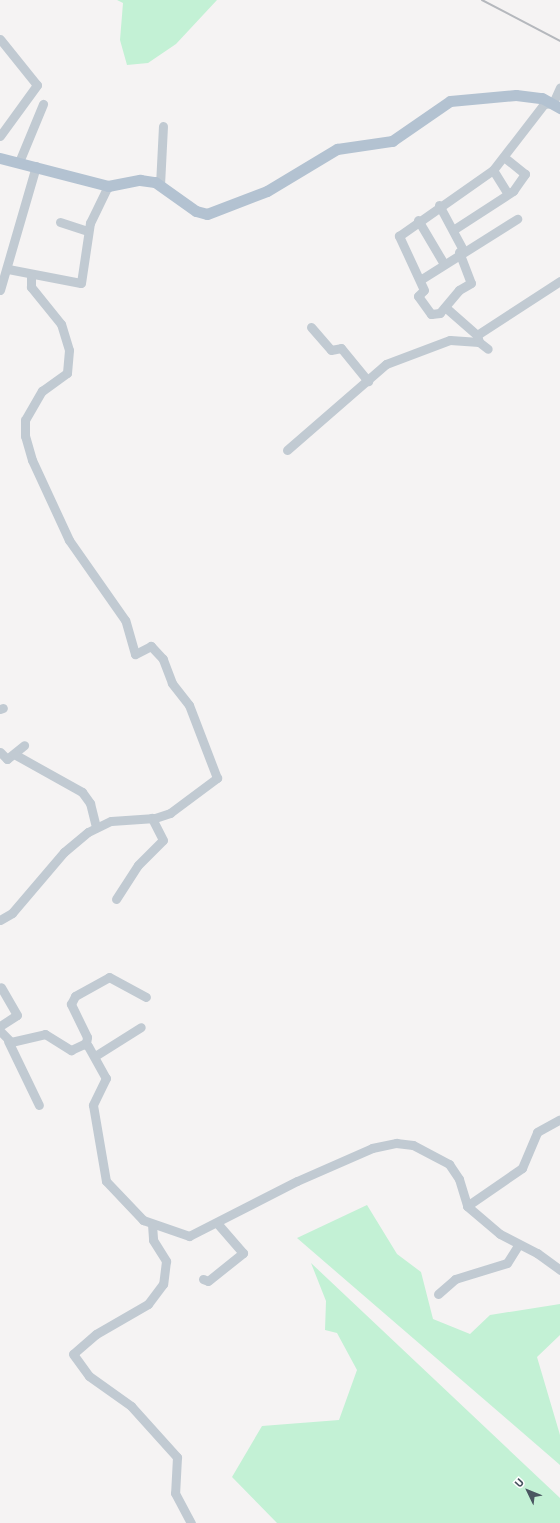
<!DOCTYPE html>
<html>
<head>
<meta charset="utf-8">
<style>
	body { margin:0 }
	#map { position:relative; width:560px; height:1523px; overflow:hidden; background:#f5f3f3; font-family:"IBM Plex Sans",sans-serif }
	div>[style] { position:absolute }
	.green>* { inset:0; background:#c3f1d5 }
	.minor>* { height:9px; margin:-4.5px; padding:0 4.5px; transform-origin:4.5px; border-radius:4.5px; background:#c1cad2 }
	.major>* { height:11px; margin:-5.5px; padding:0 5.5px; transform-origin:5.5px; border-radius:5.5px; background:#b3c2d1 }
	.rail>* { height:2px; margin:-1px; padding:0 1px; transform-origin:1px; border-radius:1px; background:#b5b8bd }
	span { translate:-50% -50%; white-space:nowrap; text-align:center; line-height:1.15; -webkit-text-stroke:3px #fff; paint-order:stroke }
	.north { position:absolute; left:508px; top:1471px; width:40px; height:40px; -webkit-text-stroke:3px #fff; paint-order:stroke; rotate:313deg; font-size:11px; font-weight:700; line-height:16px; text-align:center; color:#4a5661 }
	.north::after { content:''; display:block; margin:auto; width:14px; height:18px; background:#4a5661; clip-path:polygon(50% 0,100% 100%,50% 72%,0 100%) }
</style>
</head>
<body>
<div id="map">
	<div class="green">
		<i style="clip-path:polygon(117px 0,217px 0,176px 44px,148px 63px,127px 65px,120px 40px,123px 3px)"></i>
		<i style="clip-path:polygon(367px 1205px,397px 1254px,421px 1272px,433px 1319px,470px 1334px,490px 1315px,560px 1304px,560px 1335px,537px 1357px,560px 1435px,560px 1465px,297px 1238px)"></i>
		<i style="clip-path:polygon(311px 1263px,560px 1498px,560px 1523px,277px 1523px,232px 1477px,262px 1426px,339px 1420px,357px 1370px,337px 1333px,325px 1330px,326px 1301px)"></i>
	</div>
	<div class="minor">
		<i style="left:0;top:39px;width:59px;rotate:51.2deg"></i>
		<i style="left:37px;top:85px;width:63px;rotate:126deg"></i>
		<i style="left:19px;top:162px;width:63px;rotate:-67.5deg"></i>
		<i style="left:493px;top:170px;width:26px;rotate:58deg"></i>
		<i style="left:160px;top:185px;width:59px;rotate:-87.1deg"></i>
		<i style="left:439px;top:205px;width:51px;rotate:61.9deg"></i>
		<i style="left:418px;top:220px;width:51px;rotate:59.4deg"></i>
		<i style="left:60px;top:222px;width:29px;rotate:18deg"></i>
		<i style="left:453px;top:230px;width:72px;rotate:-33deg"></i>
		<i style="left:513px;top:191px;width:21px;rotate:-55deg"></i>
		<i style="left:525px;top:174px;width:26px;rotate:-141deg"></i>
		<i style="left:459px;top:252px;width:33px;rotate:69deg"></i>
		<i style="left:471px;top:283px;width:14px;rotate:150deg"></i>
		<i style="left:459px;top:290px;width:30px;rotate:130deg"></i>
		<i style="left:440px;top:313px;width:9px;rotate:174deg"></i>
		<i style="left:431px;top:314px;width:22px;rotate:-126deg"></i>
		<i style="left:418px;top:296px;width:8px;rotate:-45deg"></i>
		<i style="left:424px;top:290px;width:60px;rotate:-114.8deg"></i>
		<i style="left:399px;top:236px;width:115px;rotate:-35.1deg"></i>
		<i style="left:493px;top:170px;width:83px;rotate:-52.3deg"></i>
		<i style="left:544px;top:104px;width:9px;rotate:-6deg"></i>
		<i style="left:553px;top:103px;width:17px;rotate:-66deg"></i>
		<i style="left:8px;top:269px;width:74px;rotate:10.9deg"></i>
		<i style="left:81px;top:283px;width:61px;rotate:-81.5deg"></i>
		<i style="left:90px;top:223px;width:41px;rotate:-64.1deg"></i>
		<i style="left:420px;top:280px;width:115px;rotate:-32.2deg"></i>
		<i style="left:0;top:290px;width:129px;rotate:-73.8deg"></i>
		<i style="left:445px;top:307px;width:43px;rotate:41.2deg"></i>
		<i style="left:477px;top:335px;width:99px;rotate:-33deg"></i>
		<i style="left:311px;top:327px;width:30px;rotate:49deg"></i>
		<i style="left:331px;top:350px;width:10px;rotate:-11deg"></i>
		<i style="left:341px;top:348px;width:43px;rotate:50.7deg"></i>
		<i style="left:479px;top:342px;width:11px;rotate:38deg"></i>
		<i style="left:287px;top:450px;width:131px;rotate:-41deg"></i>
		<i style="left:386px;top:364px;width:68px;rotate:-20.6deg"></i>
		<i style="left:450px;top:340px;width:29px;rotate:4deg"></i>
		<i style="left:479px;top:342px;width:7px;rotate:-106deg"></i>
		<i style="left:0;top:709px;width:3px;rotate:-18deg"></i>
		<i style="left:0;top:752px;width:10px;rotate:45deg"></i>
		<i style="left:7px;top:759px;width:22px;rotate:-39deg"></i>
		<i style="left:14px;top:754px;width:78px;rotate:29.2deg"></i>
		<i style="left:82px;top:792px;width:14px;rotate:54deg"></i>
		<i style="left:90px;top:803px;width:25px;rotate:76deg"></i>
		<i style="left:116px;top:899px;width:40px;rotate:-57.1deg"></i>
		<i style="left:138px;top:865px;width:35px;rotate:-45deg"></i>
		<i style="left:163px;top:840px;width:25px;rotate:-117deg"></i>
		<i style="left:0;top:920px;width:14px;rotate:-30deg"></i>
		<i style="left:12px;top:913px;width:80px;rotate:-49.6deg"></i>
		<i style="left:64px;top:852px;width:31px;rotate:-40deg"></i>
		<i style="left:88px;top:832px;width:25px;rotate:-26deg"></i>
		<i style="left:111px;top:821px;width:44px;rotate:-3.9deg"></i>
		<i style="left:155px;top:818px;width:16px;rotate:-18deg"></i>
		<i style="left:170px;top:813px;width:59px;rotate:-36.7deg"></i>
		<i style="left:217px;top:778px;width:78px;rotate:-111deg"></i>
		<i style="left:189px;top:705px;width:28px;rotate:-128deg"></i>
		<i style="left:172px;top:683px;width:26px;rotate:-111deg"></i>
		<i style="left:163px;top:659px;width:18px;rotate:-133deg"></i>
		<i style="left:151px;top:646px;width:18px;rotate:153deg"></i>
		<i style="left:135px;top:654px;width:35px;rotate:-106deg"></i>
		<i style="left:125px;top:620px;width:98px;rotate:-125deg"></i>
		<i style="left:69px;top:540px;width:88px;rotate:-114.8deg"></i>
		<i style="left:32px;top:460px;width:25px;rotate:-106deg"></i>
		<i style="left:25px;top:436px;width:16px;rotate:-90deg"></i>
		<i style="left:25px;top:420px;width:34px;rotate:-60deg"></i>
		<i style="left:42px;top:391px;width:31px;rotate:-36deg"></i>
		<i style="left:67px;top:373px;width:23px;rotate:-85deg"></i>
		<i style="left:69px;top:350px;width:27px;rotate:-107deg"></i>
		<i style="left:61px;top:324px;width:48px;rotate:-129deg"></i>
		<i style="left:31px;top:287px;width:12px;rotate:-90deg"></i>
		<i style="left:0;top:1026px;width:20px;rotate:-33deg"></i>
		<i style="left:17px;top:1015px;width:32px;rotate:-120deg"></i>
		<i style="left:0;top:1031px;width:16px;rotate:45deg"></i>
		<i style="left:11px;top:1042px;width:35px;rotate:-13deg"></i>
		<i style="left:45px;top:1034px;width:31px;rotate:32deg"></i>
		<i style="left:71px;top:1050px;width:14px;rotate:-25deg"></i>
		<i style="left:84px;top:1044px;width:4px;rotate:27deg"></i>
		<i style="left:88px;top:1046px;width:37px;rotate:61deg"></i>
		<i style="left:106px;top:1078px;width:30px;rotate:116deg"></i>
		<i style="left:93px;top:1105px;width:77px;rotate:80.3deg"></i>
		<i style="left:106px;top:1181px;width:54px;rotate:46.5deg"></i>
		<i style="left:143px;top:1220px;width:49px;rotate:19.2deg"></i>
		<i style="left:189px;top:1236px;width:121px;rotate:-27deg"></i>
		<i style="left:297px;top:1181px;width:82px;rotate:-23.7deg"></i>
		<i style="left:372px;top:1148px;width:25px;rotate:-12deg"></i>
		<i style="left:396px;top:1143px;width:17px;rotate:7deg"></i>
		<i style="left:413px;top:1145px;width:41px;rotate:27.8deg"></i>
		<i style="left:449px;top:1164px;width:18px;rotate:56deg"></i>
		<i style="left:459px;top:1179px;width:28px;rotate:73deg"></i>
		<i style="left:467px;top:1206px;width:67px;rotate:-34.6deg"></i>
		<i style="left:522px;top:1168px;width:39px;rotate:-67deg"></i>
		<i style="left:537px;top:1132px;width:26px;rotate:-29deg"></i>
		<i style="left:8px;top:1041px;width:71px;rotate:64.2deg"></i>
		<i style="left:86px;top:1044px;width:7px;rotate:-82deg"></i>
		<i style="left:87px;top:1037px;width:37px;rotate:-116deg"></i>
		<i style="left:71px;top:1004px;width:9px;rotate:-63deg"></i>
		<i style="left:75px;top:996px;width:39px;rotate:-29deg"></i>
		<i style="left:109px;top:977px;width:42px;rotate:28.4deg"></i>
		<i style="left:95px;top:1056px;width:54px;rotate:-32.2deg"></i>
		<i style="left:467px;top:1206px;width:43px;rotate:40.3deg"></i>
		<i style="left:500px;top:1234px;width:42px;rotate:27.2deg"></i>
		<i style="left:537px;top:1253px;width:29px;rotate:36deg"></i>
		<i style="left:152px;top:1224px;width:16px;rotate:86deg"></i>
		<i style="left:153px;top:1240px;width:25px;rotate:58deg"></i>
		<i style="left:166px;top:1261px;width:23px;rotate:97deg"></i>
		<i style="left:163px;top:1284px;width:25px;rotate:127deg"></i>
		<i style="left:148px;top:1304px;width:60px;rotate:150deg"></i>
		<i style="left:96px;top:1334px;width:30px;rotate:139deg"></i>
		<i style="left:73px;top:1354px;width:27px;rotate:54deg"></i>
		<i style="left:89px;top:1376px;width:52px;rotate:35.5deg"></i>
		<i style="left:131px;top:1406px;width:69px;rotate:48deg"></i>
		<i style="left:177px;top:1457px;width:36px;rotate:93deg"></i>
		<i style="left:175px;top:1493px;width:34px;rotate:62deg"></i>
		<i style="left:203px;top:1279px;width:5px;rotate:22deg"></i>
		<i style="left:208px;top:1281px;width:45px;rotate:-38.7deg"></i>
		<i style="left:243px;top:1253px;width:38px;rotate:-131deg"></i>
		<i style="left:438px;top:1294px;width:23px;rotate:-41deg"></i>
		<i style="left:455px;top:1279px;width:54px;rotate:-17.1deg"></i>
		<i style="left:507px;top:1263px;width:22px;rotate:-58deg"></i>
	</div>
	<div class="major">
		<i style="left:0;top:158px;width:112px;rotate:14.5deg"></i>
		<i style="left:108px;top:186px;width:33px;rotate:-11deg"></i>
		<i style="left:140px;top:180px;width:15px;rotate:8deg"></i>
		<i style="left:155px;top:182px;width:50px;rotate:35.3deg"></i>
		<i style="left:196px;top:211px;width:11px;rotate:15deg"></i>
		<i style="left:207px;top:214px;width:64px;rotate:-21deg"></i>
		<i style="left:267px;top:191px;width:82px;rotate:-31deg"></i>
		<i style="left:337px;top:149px;width:56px;rotate:-8.3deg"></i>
		<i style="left:392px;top:141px;width:70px;rotate:-34.6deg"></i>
		<i style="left:450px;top:101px;width:66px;rotate:-5.2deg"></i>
		<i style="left:516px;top:95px;width:26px;rotate:7deg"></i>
		<i style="left:542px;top:98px;width:21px;rotate:29deg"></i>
	</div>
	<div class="rail">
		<i style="left:482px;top:0;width:88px;rotate:27.7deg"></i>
	</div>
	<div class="north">U</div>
</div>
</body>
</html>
